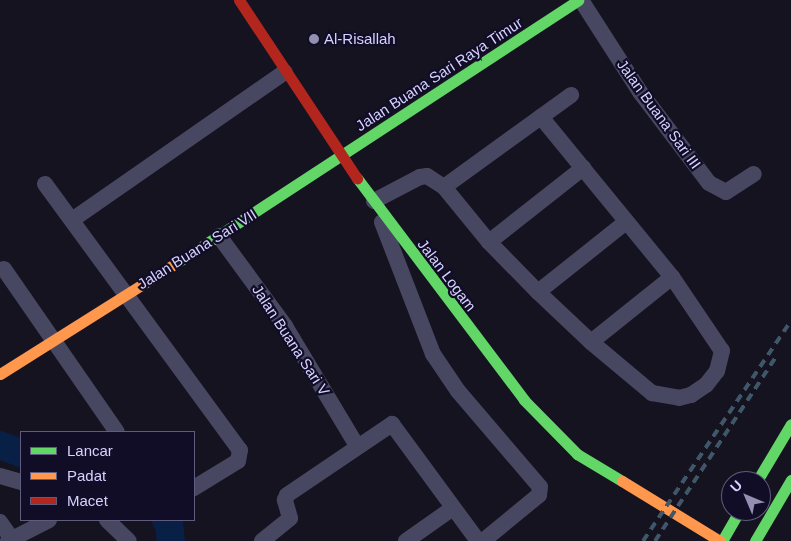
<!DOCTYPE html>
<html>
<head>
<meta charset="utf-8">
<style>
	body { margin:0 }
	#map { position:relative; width:791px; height:541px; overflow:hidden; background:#151320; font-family:Helvetica,sans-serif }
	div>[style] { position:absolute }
	.river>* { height:28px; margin:-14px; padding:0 14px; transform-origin:14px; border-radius:14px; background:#092046 }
	.street>* { height:16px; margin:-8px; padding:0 8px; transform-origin:8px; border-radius:8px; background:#474761 }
	.fast>* { height:11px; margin:-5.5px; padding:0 5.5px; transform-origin:5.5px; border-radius:5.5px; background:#63d668 }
	.slow>* { height:11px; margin:-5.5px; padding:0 5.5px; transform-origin:5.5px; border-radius:5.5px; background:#ff974d }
	.jam>* { height:11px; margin:-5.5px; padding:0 5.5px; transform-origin:5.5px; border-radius:5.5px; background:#b3261e }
	.rail>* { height:4px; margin-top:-2px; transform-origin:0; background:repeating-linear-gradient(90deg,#40576a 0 8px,transparent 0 14px) }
	.dots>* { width:14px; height:14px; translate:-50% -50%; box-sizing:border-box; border:2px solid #110d26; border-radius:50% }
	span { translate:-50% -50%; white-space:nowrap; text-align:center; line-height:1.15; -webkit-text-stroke:4.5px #110d26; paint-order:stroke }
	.poi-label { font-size:15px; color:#d6d2ff }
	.left { translate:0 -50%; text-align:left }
	.street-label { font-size:15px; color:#d6d2ff }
	.legend { position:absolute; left:20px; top:431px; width:175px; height:90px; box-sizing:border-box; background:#110d26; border:1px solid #605c7d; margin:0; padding:6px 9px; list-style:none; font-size:15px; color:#d6d2ff }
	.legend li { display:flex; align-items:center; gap:10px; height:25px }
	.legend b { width:25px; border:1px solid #605c7d }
	.north { position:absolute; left:721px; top:471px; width:50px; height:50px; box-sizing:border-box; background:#110d26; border:1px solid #605c7d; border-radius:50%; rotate:315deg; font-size:14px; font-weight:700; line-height:20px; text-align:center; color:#d6d2ff }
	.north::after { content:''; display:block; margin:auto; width:18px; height:22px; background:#928fb1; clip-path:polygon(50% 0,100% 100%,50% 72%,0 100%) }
</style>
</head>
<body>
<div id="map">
	<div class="river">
		<i style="left:0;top:445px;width:22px;rotate:21deg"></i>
		<i style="left:166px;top:520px;width:4px;rotate:45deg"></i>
		<i style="left:169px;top:523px;width:18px;rotate:84deg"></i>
	</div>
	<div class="street">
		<i style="left:581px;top:0;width:109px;rotate:57.3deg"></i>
		<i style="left:640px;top:92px;width:114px;rotate:52.8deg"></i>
		<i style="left:709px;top:183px;width:19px;rotate:28deg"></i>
		<i style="left:726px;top:192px;width:33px;rotate:-33deg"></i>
		<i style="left:45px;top:184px;width:330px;rotate:53.8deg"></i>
		<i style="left:240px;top:450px;width:11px;rotate:100deg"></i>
		<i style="left:238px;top:461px;width:52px;rotate:148.5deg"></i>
		<i style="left:444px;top:187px;width:71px;rotate:50.7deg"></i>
		<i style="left:489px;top:242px;width:70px;rotate:45.6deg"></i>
		<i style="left:538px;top:292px;width:73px;rotate:43.3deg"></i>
		<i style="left:591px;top:342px;width:80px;rotate:39.9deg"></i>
		<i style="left:652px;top:393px;width:27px;rotate:10deg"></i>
		<i style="left:679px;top:398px;width:12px;rotate:-14deg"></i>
		<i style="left:691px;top:395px;width:18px;rotate:-34deg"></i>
		<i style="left:706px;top:385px;width:18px;rotate:-52deg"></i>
		<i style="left:717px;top:371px;width:21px;rotate:-76deg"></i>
		<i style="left:722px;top:351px;width:89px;rotate:-124deg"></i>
		<i style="left:672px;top:277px;width:207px;rotate:-129.3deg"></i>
		<i style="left:374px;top:201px;width:52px;rotate:-27.6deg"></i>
		<i style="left:420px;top:177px;width:7px;rotate:-8deg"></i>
		<i style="left:427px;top:176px;width:20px;rotate:33deg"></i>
		<i style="left:444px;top:187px;width:157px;rotate:-35.9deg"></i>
		<i style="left:72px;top:220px;width:259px;rotate:-34.8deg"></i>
		<i style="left:382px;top:222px;width:142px;rotate:68.9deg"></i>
		<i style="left:433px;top:354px;width:45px;rotate:56deg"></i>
		<i style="left:458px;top:391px;width:126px;rotate:49.5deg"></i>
		<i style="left:540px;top:487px;width:8px;rotate:97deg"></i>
		<i style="left:539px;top:495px;width:72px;rotate:140.6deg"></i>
		<i style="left:219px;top:236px;width:112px;rotate:53.7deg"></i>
		<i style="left:285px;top:326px;width:140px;rotate:59deg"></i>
		<i style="left:489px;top:242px;width:120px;rotate:-38.2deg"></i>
		<i style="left:4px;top:269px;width:198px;rotate:55.3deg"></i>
		<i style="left:538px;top:292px;width:112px;rotate:-38.5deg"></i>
		<i style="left:591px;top:342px;width:104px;rotate:-38.7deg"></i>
		<i style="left:0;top:476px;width:22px;rotate:16deg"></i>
		<i style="left:107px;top:520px;width:30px;rotate:44deg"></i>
		<i style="left:0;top:522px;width:21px;rotate:55deg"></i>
		<i style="left:8px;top:541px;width:46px;rotate:-27.1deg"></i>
		<i style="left:262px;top:541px;width:36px;rotate:-39deg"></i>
		<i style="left:290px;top:518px;width:19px;rotate:-106deg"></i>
		<i style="left:285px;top:500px;width:5px;rotate:-68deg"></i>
		<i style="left:287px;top:495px;width:127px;rotate:-34.1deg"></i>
		<i style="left:392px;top:424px;width:145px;rotate:53.7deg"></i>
		<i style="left:406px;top:541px;width:57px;rotate:-35.1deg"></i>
	</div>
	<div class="fast">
		<i style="left:357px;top:178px;width:278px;rotate:53deg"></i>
		<i style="left:524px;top:400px;width:76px;rotate:45.5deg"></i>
		<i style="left:577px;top:454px;width:52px;rotate:31deg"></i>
		<i style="left:175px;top:264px;width:482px;rotate:-33.2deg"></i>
		<i style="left:757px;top:481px;width:66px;rotate:-59.2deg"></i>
		<i style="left:722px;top:541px;width:34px;rotate:-60deg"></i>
		<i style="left:755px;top:541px;width:71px;rotate:-59.5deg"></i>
	</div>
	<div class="slow">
		<i style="left:0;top:374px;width:207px;rotate:-32.2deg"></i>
		<i style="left:622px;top:481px;width:115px;rotate:31.5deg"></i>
	</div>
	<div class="jam">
		<i style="left:239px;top:0;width:214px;rotate:56.5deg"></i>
	</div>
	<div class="rail">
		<i style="left:643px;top:541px;width:265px;rotate:-56.1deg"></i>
		<i style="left:655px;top:541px;width:222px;rotate:-56.7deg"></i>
	</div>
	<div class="dots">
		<i style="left:314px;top:39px;background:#928fb1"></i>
	</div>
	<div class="poi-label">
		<span class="left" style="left:324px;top:39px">Al-Risallah</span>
	</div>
	<div class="street-label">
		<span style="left:439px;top:74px;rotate:-33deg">Jalan Buana Sari Raya Timur</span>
		<span style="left:659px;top:114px;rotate:54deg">Jalan Buana Sari III</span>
		<span style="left:197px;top:249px;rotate:-32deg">Jalan Buana Sari VII</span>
		<span style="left:447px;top:275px;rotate:53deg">Jalan Logam</span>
		<span style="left:291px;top:340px;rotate:57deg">Jalan Buana Sari V</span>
	</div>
	<ul class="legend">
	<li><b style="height:6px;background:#63d668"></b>Lancar</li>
	<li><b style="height:6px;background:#ff974d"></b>Padat</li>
	<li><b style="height:6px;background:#b3261e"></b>Macet</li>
	</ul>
	<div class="north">U</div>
</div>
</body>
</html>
